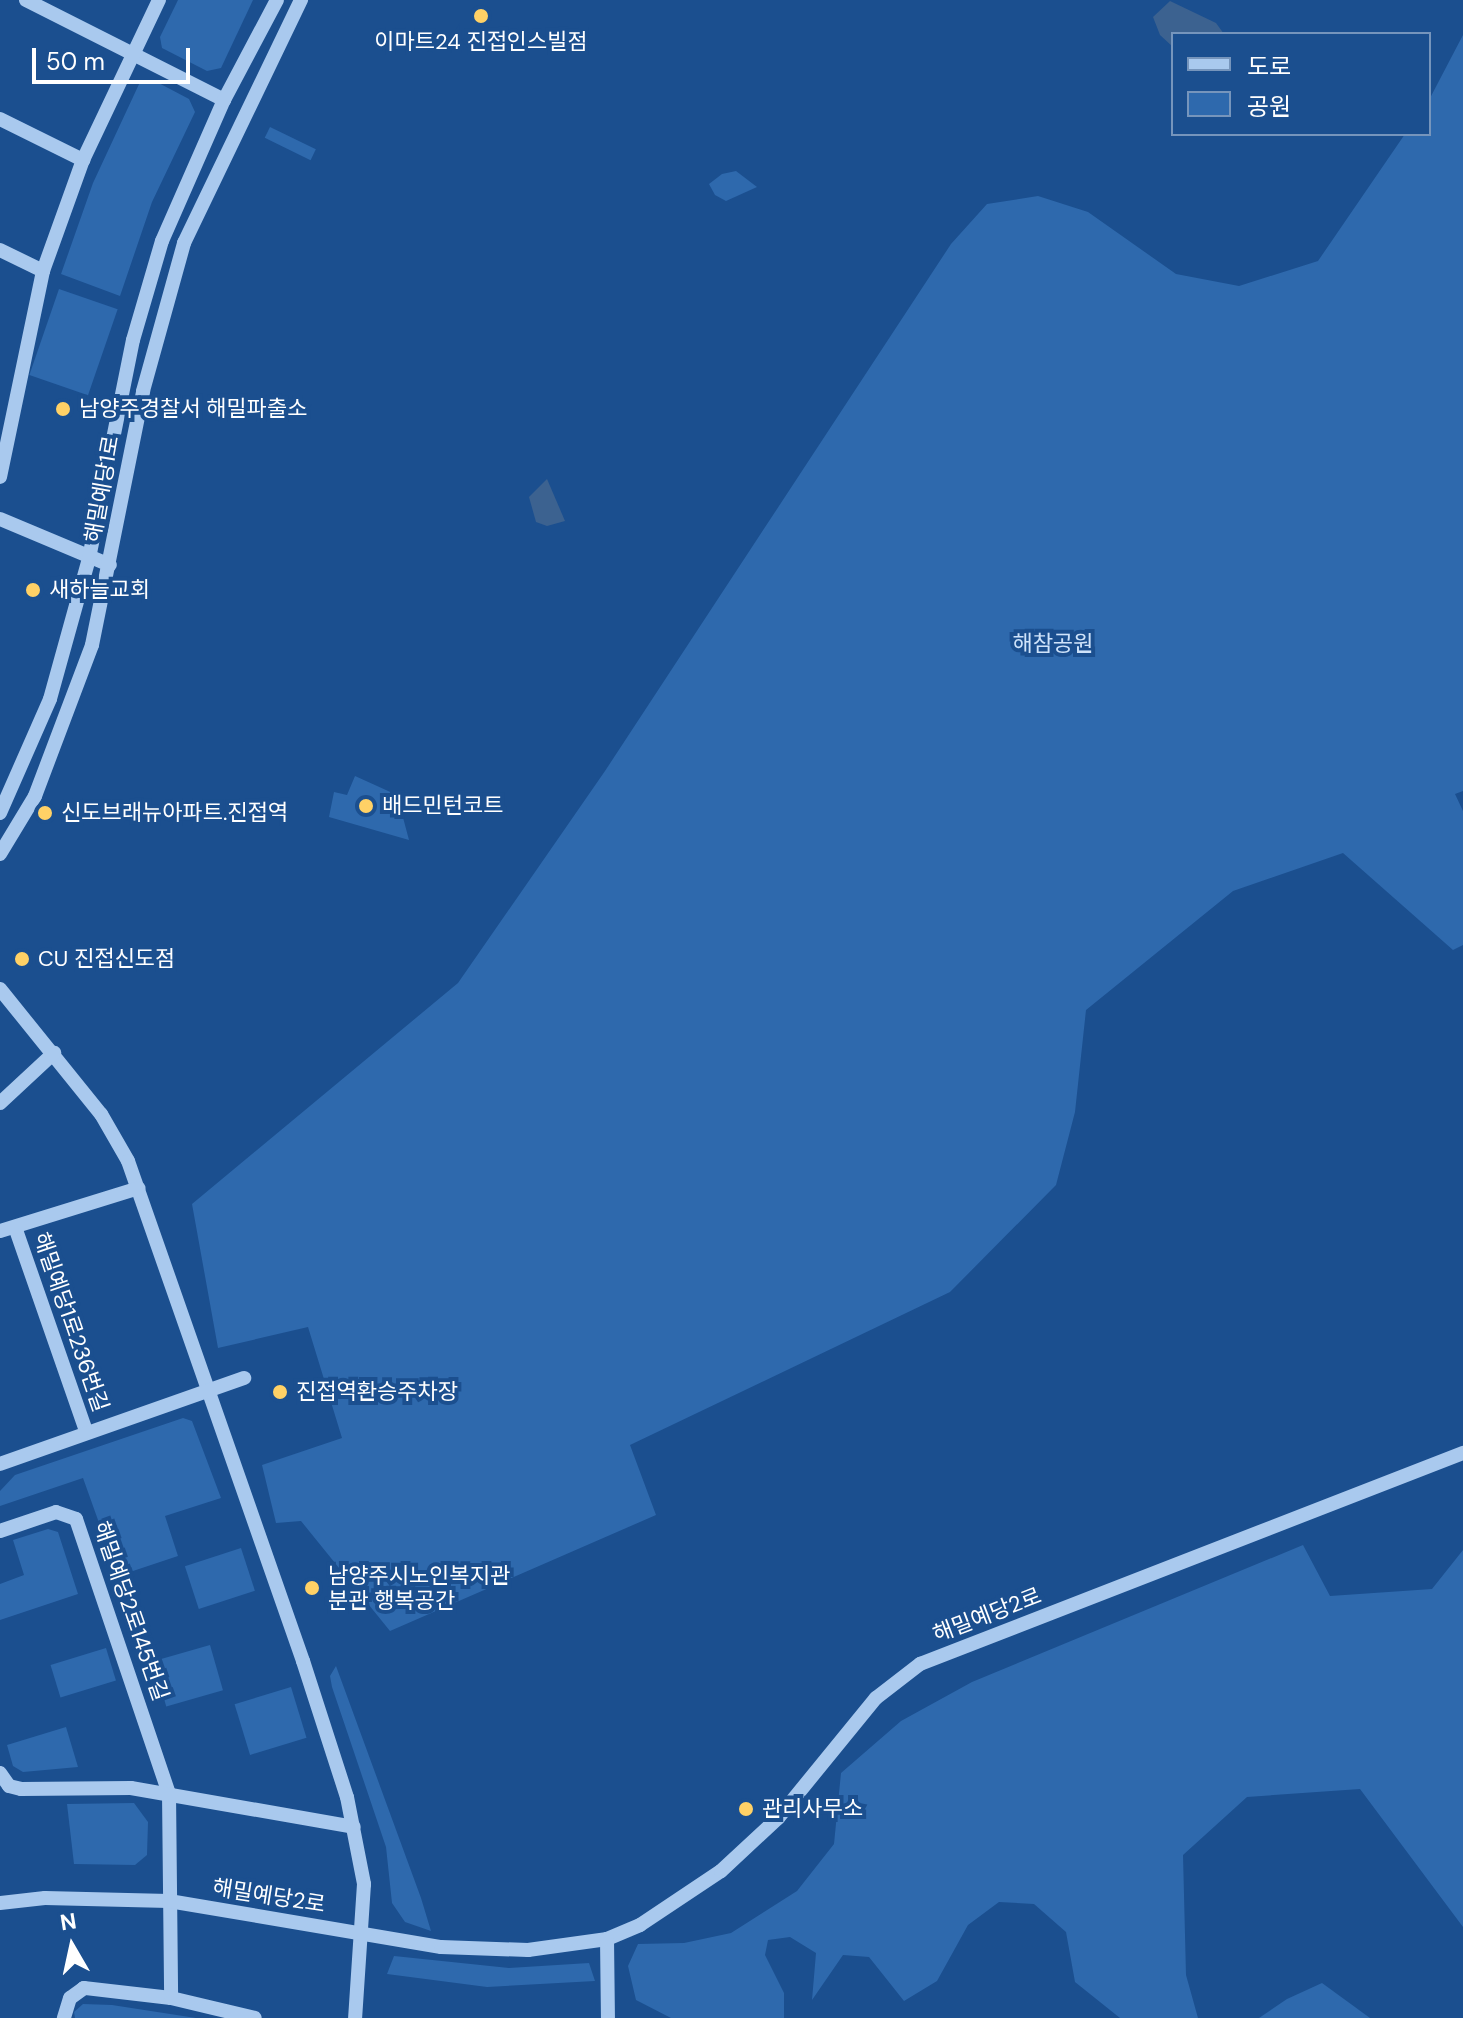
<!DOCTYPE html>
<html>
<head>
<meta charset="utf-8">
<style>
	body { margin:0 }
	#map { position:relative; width:1463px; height:2018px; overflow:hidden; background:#1b4f8f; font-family:"DM Sans","Noto Sans KR",sans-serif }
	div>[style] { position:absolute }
	.green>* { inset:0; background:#2e69ad; transform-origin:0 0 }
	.water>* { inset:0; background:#3c6290 }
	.minor>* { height:14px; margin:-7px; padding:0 7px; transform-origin:7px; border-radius:7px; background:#a9c9ee }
	.dots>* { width:22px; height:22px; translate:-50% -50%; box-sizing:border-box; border:4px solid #1b4f8f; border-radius:50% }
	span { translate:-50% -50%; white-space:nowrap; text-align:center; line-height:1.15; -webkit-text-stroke:8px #1b4f8f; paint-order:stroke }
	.poi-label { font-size:22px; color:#fff }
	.left { translate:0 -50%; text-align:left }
	.street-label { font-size:22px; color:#fff }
	.park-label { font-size:22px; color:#cfe3fa }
	.legend { position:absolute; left:1171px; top:32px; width:260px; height:104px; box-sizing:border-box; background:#1b4f8f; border:2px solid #7695bc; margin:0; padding:10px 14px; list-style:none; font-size:24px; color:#fff }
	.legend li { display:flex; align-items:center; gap:16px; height:40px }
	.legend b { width:40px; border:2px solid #7695bc }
	.north { position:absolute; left:32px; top:1906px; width:80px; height:80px; -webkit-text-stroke:6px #1b4f8f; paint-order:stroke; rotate:351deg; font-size:22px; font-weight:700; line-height:32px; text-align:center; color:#fff }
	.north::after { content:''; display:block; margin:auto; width:28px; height:36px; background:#fff; clip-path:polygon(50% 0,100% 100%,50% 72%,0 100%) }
	.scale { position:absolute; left:32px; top:48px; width:158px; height:36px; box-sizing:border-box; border:4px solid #fff; border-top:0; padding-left:10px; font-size:24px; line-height:28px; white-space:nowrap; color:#fff; -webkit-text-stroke:6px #1b4f8f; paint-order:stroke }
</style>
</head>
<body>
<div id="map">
	<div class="green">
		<i style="clip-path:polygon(178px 0,253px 0,221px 68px,207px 71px,162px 48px,160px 37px)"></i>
		<i style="clip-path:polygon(1463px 35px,1463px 791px,1455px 794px,1463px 811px,1463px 945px,1453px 950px,1343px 853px,1233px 891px,1086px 1010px,1075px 1112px,1056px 1185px,950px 1292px,630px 1445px,656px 1515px,390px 1631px,301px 1521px,276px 1523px,262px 1465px,342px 1438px,308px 1327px,218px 1348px,192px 1204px,458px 983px,605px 771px,951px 244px,987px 204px,1038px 196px,1088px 212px,1176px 274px,1239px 286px,1318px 261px,1405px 134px,1429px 134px,1429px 100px)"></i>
		<i style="clip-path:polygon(153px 80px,189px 99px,195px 112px,152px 202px,120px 296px,61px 274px,93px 183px,140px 82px)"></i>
		<i style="left:270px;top:127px;width:51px;height:12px;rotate:26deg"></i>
		<i style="clip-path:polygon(736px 171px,757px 187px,726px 201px,715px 195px,709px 184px,722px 174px)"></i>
		<i style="left:59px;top:289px;width:62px;height:91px;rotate:19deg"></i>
		<i style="clip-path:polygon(355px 776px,397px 795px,409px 840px,329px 817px,334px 792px,347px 795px)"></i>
		<i style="clip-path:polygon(183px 1418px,192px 1421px,221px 1498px,165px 1516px,178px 1556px,118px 1576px,83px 1478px,0 1506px,0 1491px,15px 1475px)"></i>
		<i style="clip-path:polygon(48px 1529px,58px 1532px,78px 1594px,0 1620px,0 1584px,24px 1575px,13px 1540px)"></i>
		<i style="clip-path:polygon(1303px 1545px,1330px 1596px,1432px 1589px,1463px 1550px,1463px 1927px,1360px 1789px,1247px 1797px,1183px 1855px,1186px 1975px,1198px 2018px,1120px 2018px,1075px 1982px,1066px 1932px,1034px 1904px,999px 1902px,968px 1925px,937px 1981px,904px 2001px,869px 1957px,843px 1955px,812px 2000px,816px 1953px,790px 1937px,768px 1940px,765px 1955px,784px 1993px,784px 2018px,671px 2018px,636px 2000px,628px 1966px,638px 1944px,684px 1943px,731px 1933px,797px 1891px,834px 1844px,841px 1773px,901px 1721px,972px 1682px)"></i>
		<i style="left:241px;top:1548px;width:45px;height:59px;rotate:72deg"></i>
		<i style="left:210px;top:1645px;width:47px;height:59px;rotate:74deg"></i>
		<i style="left:106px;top:1648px;width:34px;height:58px;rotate:73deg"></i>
		<i style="clip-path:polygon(336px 1666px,421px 1898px,431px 1931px,405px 1922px,392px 1903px,386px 1847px,332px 1687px,330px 1676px)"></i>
		<i style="left:291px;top:1687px;width:53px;height:59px;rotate:73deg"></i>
		<i style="clip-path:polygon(66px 1727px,78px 1767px,23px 1772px,13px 1766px,7px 1745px)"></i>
		<i style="clip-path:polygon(134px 1803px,148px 1822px,147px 1855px,135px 1865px,74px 1864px,67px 1804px)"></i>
		<i style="clip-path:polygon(394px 1956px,509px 1968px,589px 1963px,595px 1981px,487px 1987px,387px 1974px)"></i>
		<i style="clip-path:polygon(1322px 1983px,1370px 2018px,1259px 2018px,1287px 1999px)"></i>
		<i style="clip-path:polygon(83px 2004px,112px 2005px,196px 2018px,75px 2018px,74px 2012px)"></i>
	</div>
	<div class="water">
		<i style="clip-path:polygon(1170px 1px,1216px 23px,1224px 34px,1173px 34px,1173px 47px,1160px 35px,1153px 17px)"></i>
		<i style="clip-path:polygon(547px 479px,565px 521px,547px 526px,536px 522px,529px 497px)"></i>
	</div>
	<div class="minor">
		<i style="left:26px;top:0;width:222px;rotate:26.8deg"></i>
		<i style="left:0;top:119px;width:93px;rotate:26.3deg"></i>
		<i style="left:0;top:250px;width:48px;rotate:26deg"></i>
		<i style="left:0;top:477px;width:210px;rotate:-78.2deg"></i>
		<i style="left:43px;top:271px;width:118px;rotate:-70.2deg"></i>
		<i style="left:83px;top:160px;width:177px;rotate:-64.6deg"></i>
		<i style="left:0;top:519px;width:119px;rotate:22.7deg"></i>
		<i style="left:0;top:813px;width:124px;rotate:-66.3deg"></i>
		<i style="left:50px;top:699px;width:146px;rotate:-74.5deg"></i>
		<i style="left:89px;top:558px;width:222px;rotate:-78.6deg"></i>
		<i style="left:133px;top:340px;width:103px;rotate:-73.7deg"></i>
		<i style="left:162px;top:241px;width:154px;rotate:-66.3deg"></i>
		<i style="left:224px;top:100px;width:113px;rotate:-62.1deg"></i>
		<i style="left:0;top:854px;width:68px;rotate:-58.9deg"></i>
		<i style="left:35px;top:796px;width:161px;rotate:-69.3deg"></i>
		<i style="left:92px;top:645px;width:259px;rotate:-78.6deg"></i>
		<i style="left:143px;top:391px;width:154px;rotate:-74.5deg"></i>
		<i style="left:184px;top:243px;width:270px;rotate:-64.3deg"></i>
		<i style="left:0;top:989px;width:161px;rotate:51.1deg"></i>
		<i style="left:101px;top:1114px;width:54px;rotate:60.1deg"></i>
		<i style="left:128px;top:1161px;width:530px;rotate:70.71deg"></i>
		<i style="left:303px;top:1661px;width:143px;rotate:72.1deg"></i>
		<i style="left:347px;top:1797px;width:89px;rotate:78.9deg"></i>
		<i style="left:364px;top:1884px;width:134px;rotate:93.8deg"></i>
		<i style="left:0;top:1103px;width:74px;rotate:-42.8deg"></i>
		<i style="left:15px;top:1227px;width:216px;rotate:70.8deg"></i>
		<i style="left:0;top:1231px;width:145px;rotate:-17.2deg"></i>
		<i style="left:0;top:1464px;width:259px;rotate:-19.4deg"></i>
		<i style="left:0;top:1531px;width:59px;rotate:-18.7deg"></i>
		<i style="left:56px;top:1512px;width:21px;rotate:19deg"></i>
		<i style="left:76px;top:1519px;width:289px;rotate:71.3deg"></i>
		<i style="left:169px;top:1793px;width:205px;rotate:89.4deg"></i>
		<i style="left:171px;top:1998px;width:88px;rotate:-173.4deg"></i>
		<i style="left:84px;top:1988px;width:17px;rotate:144deg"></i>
		<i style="left:70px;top:1998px;width:21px;rotate:107deg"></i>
		<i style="left:0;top:1773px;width:16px;rotate:55deg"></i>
		<i style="left:9px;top:1786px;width:12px;rotate:14deg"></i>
		<i style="left:21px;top:1789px;width:110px;rotate:-0.5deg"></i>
		<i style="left:131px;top:1788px;width:226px;rotate:9.9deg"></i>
		<i style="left:0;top:1903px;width:45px;rotate:-6.3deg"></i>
		<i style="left:45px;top:1898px;width:124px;rotate:1.4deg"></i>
		<i style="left:169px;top:1901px;width:276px;rotate:9.6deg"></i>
		<i style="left:441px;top:1947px;width:87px;rotate:2deg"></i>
		<i style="left:528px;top:1950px;width:80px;rotate:-7.9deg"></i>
		<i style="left:607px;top:1939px;width:36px;rotate:-23deg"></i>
		<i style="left:640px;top:1925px;width:97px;rotate:-33.7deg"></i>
		<i style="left:721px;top:1871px;width:78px;rotate:-42.9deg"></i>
		<i style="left:778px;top:1818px;width:155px;rotate:-50.8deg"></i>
		<i style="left:876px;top:1698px;width:56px;rotate:-37.7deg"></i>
		<i style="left:920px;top:1664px;width:583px;rotate:-21.24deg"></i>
		<i style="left:607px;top:1939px;width:79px;rotate:89.3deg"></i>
		<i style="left:171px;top:1998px;width:86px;rotate:13.4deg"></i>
	</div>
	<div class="dots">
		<i style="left:481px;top:16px;background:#ffd166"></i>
		<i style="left:63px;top:409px;background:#ffd166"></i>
		<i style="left:33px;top:590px;background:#ffd166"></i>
		<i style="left:366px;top:806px;background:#ffd166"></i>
		<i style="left:45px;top:813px;background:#ffd166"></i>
		<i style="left:22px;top:959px;background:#ffd166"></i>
		<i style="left:280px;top:1392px;background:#ffd166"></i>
		<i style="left:312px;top:1588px;background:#ffd166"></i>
		<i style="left:746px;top:1809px;background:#ffd166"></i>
	</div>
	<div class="poi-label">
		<span style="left:481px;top:42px">이마트24 진접인스빌점</span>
		<span class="left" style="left:79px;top:409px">남양주경찰서 해밀파출소</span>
		<span class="left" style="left:49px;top:590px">새하늘교회</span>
		<span class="left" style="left:382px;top:806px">배드민턴코트</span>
		<span class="left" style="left:61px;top:813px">신도브래뉴아파트.진접역</span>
		<span class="left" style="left:38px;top:959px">CU 진접신도점</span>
		<span class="left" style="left:296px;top:1392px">진접역환승주차장</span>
		<span class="left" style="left:328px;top:1588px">남양주시노인복지관<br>분관 행복공간</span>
		<span class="left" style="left:762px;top:1809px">관리사무소</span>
	</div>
	<div class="street-label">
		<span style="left:102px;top:489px;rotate:-80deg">해밀예당1로</span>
		<span style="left:71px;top:1322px;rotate:71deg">해밀예당1로236번길</span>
		<span style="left:131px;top:1611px;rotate:71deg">해밀예당2로145번길</span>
		<span style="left:987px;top:1615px;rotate:-21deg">해밀예당2로</span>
		<span style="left:269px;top:1896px;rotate:9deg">해밀예당2로</span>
	</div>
	<div class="park-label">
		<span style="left:1053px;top:644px">해참공원</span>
	</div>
	<ul class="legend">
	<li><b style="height:10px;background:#a9c9ee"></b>도로</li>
	<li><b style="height:22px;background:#2e69ad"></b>공원</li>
	</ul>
	<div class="north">N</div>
	<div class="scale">50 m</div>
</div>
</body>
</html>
